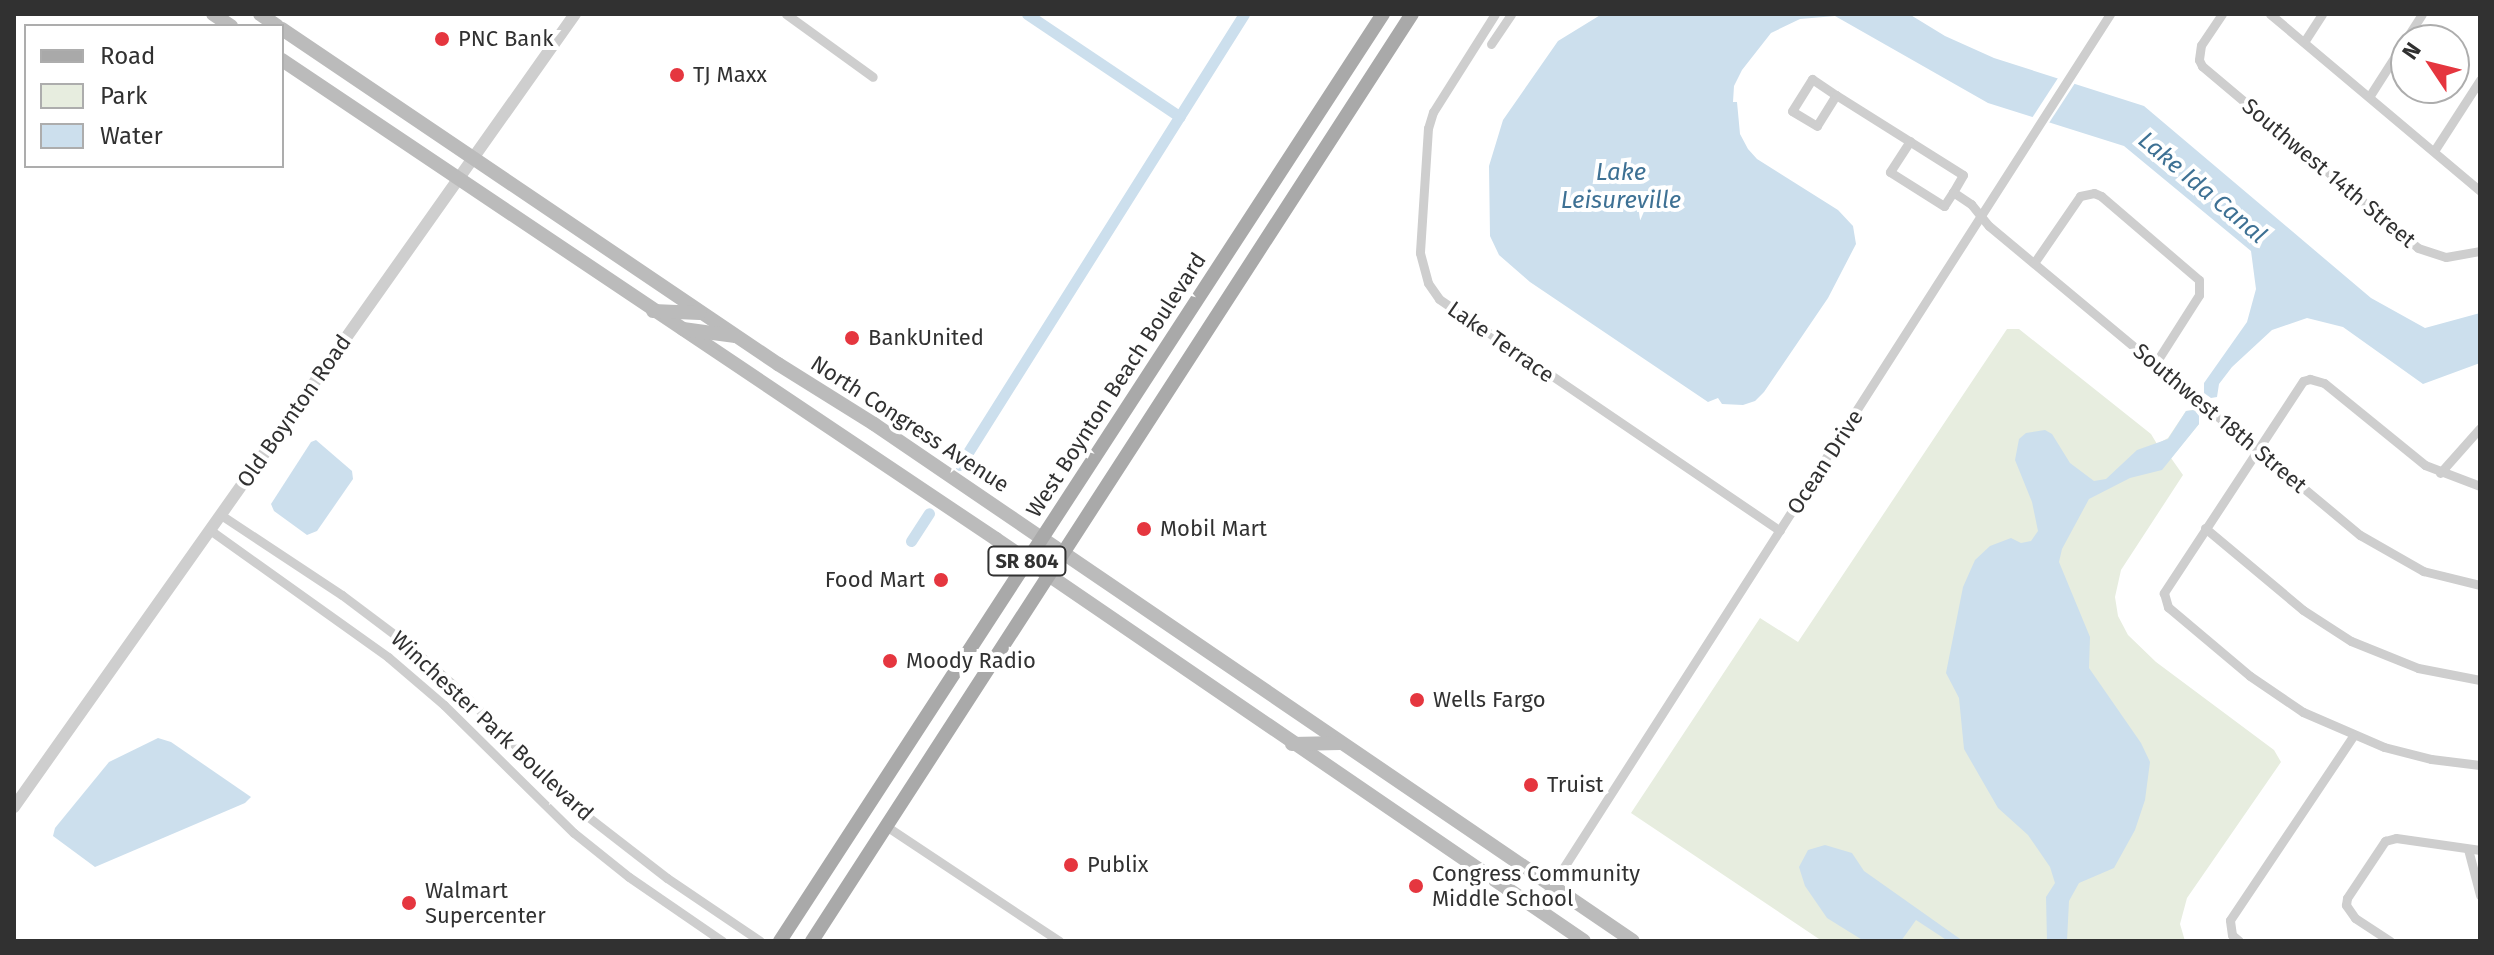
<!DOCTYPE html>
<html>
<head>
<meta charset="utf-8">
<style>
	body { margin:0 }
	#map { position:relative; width:2494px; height:955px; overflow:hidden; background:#fff; font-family:"Fira Sans",sans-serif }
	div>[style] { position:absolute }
	.green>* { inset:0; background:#e7eddf }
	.water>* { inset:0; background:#ccdfed }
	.pier>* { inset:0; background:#fff }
	.canal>* { height:11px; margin:-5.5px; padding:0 5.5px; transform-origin:5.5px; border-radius:5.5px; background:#ccdfed }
	.minor>* { height:9px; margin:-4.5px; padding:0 4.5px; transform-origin:4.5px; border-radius:4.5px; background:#cecece }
	.tertiary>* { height:12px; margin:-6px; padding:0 6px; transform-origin:6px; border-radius:6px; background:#cecece }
	.secondary>* { height:14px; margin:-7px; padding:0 7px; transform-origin:7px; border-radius:7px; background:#bbb }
	.primary>* { height:14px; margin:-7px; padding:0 7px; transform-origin:7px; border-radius:7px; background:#a9a9a9 }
	.dots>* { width:22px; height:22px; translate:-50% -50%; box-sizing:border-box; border:4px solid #fff; border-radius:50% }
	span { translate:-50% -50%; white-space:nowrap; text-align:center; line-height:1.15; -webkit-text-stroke:8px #fff; paint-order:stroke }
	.shield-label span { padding:2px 6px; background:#fff; border:2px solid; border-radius:6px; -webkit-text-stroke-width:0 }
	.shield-label { font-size:20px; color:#313131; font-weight:700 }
	.poi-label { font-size:22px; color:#313131 }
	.left { translate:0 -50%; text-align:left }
	.right { translate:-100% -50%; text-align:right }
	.street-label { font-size:22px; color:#313131 }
	.water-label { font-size:24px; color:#3e7194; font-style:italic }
	.frame { position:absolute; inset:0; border:16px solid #313131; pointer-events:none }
	.legend { position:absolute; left:24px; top:24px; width:260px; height:144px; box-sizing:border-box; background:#fff; border:2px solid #adadad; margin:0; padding:10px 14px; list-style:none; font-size:24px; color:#313131 }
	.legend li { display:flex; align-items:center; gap:16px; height:40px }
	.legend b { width:40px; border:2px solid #adadad }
	.north { position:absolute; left:2390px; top:24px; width:80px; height:80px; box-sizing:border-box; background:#fff; border:2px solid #adadad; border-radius:50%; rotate:305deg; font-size:22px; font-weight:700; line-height:32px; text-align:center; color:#313131 }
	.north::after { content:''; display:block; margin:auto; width:28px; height:36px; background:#e5363f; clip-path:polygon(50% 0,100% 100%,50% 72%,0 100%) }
</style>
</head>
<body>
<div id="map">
	<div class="green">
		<i style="clip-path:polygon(2007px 329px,2019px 329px,2151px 434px,2157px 444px,2168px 438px,2186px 411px,2194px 410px,2199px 415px,2199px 424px,2171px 458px,2183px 475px,2121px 570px,2115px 597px,2118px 616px,2128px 635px,2156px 662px,2274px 750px,2281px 762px,2187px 898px,2180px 924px,2185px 941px,1822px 941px,1631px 813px,1760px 618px,1798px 642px)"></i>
	</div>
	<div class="water">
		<i style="clip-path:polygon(1602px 14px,1909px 14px,1945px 36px,1994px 58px,2144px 106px,2371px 298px,2425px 328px,2480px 313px,2480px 363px,2423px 384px,2343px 327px,2307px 318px,2272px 330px,2232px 367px,2219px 384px,2217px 397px,2211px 398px,2204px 393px,2204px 383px,2247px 322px,2256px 289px,2251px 251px,2124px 146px,1988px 103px,1835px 16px,1800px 19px,1771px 33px,1742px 70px,1734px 86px,1733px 102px,1737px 102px,1740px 134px,1748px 149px,1757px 159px,1838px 210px,1853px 226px,1856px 244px,1828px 298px,1764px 392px,1755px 401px,1743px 405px,1722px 404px,1718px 398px,1708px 402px,1530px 282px,1499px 255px,1490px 236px,1489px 166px,1503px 120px,1558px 41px)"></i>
		<i style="clip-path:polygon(2194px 410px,2199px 415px,2199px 424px,2162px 470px,2130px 478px,2089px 499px,2062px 549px,2059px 562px,2090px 637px,2089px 668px,2141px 743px,2150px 762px,2145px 800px,2135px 830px,2114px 868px,2079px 883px,2069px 901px,2067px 941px,2047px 941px,2046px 897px,2055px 883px,2050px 867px,2028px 835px,1998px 808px,1964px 749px,1959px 698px,1946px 673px,1963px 587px,1975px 560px,1990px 546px,2011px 538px,2021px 543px,2031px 541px,2038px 531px,2032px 502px,2015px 460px,2019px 439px,2026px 433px,2045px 430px,2052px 434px,2070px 463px,2094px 481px,2106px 479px,2137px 450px,2168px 439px,2186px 411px)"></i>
		<i style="clip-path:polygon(316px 440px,352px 471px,353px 479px,317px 531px,307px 535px,274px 511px,271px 504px,311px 442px)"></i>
		<i style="clip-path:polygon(158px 738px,171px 742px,251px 797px,245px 803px,95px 867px,53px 836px,55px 828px,109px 762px)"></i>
		<i style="clip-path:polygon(1825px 845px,1852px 853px,1864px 871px,1963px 941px,1948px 941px,1916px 920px,1901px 941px,1864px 941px,1827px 918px,1805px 886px,1799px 867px,1808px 850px)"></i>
	</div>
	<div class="pier">
		<i style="clip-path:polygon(2060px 75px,2077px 80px,2047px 126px,2030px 121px)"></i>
	</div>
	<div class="canal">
		<i style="left:1027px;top:14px;width:184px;rotate:33.9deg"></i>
		<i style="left:960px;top:465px;width:533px;rotate:-57.8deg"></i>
		<i style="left:911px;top:541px;width:33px;rotate:-57deg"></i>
	</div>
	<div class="minor">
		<i style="left:786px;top:14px;width:107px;rotate:35.9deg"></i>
		<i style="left:1495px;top:14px;width:116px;rotate:122.3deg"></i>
		<i style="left:1433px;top:112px;width:17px;rotate:107deg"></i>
		<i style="left:1428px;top:128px;width:125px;rotate:93.7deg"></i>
		<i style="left:1420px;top:253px;width:31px;rotate:75deg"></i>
		<i style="left:1428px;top:283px;width:19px;rotate:55deg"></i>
		<i style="left:1439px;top:299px;width:412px;rotate:34.2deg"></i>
		<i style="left:2222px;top:14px;width:37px;rotate:124deg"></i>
		<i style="left:2201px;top:45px;width:15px;rotate:98deg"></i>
		<i style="left:2199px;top:60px;width:7px;rotate:63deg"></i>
		<i style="left:2202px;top:66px;width:282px;rotate:40.1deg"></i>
		<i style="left:2418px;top:248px;width:29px;rotate:18deg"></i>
		<i style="left:2446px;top:257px;width:35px;rotate:-10deg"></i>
		<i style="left:2270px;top:14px;width:275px;rotate:40.1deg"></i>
		<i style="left:2304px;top:42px;width:33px;rotate:-57deg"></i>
		<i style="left:1491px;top:44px;width:36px;rotate:-56deg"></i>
		<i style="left:1836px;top:95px;width:36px;rotate:122deg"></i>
		<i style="left:1817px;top:126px;width:29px;rotate:-149deg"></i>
		<i style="left:1792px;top:111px;width:38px;rotate:-58deg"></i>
		<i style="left:1812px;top:79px;width:29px;rotate:34deg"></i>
		<i style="left:1836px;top:95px;width:150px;rotate:32.2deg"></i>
		<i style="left:1963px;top:175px;width:20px;rotate:120deg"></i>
		<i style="left:1953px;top:192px;width:22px;rotate:34deg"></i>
		<i style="left:1971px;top:204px;width:28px;rotate:51deg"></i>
		<i style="left:1989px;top:226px;width:483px;rotate:39.8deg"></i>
		<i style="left:2360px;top:535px;width:73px;rotate:29.7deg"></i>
		<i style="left:2423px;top:571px;width:59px;rotate:13.8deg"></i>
		<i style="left:2369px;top:97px;width:98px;rotate:-57.4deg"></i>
		<i style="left:1910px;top:141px;width:37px;rotate:123deg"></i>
		<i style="left:1890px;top:172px;width:64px;rotate:32.2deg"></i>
		<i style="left:1944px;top:206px;width:17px;rotate:-57deg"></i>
		<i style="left:2434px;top:151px;width:85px;rotate:-57.1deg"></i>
		<i style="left:2034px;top:263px;width:81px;rotate:-55.5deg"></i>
		<i style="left:2080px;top:196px;width:14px;rotate:-12deg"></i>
		<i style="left:2094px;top:193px;width:8px;rotate:23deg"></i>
		<i style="left:2101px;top:196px;width:129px;rotate:40.6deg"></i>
		<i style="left:2199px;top:280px;width:15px;rotate:90deg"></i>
		<i style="left:2199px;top:295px;width:82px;rotate:122.5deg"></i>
		<i style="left:2440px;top:473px;width:60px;rotate:-48.4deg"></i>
		<i style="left:2480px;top:486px;width:59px;rotate:-159.1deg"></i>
		<i style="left:2425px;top:465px;width:130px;rotate:-140.9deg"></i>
		<i style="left:2324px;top:383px;width:15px;rotate:-164deg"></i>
		<i style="left:2310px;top:379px;width:7px;rotate:164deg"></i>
		<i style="left:2303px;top:381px;width:254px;rotate:123.3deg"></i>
		<i style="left:2164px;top:593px;width:15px;rotate:74deg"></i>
		<i style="left:2168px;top:607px;width:107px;rotate:40.1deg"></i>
		<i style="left:2250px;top:676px;width:64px;rotate:34.2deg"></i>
		<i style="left:2303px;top:712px;width:88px;rotate:23.4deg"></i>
		<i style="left:2384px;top:747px;width:49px;rotate:14.3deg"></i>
		<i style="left:2431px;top:759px;width:49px;rotate:7deg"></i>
		<i style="left:221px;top:515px;width:145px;rotate:33.5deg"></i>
		<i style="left:342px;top:595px;width:75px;rotate:36.9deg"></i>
		<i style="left:402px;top:640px;width:74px;rotate:41.2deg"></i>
		<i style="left:458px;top:689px;width:181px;rotate:44.6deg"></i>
		<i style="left:587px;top:816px;width:101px;rotate:37.8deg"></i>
		<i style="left:667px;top:878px;width:112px;rotate:34.1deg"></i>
		<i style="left:2205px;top:528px;width:128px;rotate:39.9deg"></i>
		<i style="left:2303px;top:610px;width:57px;rotate:32.9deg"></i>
		<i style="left:2351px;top:641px;width:72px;rotate:21.9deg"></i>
		<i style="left:2418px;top:668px;width:63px;rotate:11deg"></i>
		<i style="left:210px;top:530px;width:219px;rotate:35.5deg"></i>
		<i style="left:388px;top:657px;width:74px;rotate:40.6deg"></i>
		<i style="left:444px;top:705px;width:182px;rotate:44.6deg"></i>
		<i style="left:574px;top:833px;width:70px;rotate:38.7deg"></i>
		<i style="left:629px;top:877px;width:113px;rotate:34.5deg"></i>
		<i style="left:886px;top:826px;width:208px;rotate:33.6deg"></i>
		<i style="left:2468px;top:849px;width:48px;rotate:75.4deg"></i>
		<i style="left:1537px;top:909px;width:1063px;rotate:-57.37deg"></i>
		<i style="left:2239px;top:941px;width:9px;rotate:-139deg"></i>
		<i style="left:2232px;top:935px;width:15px;rotate:-98deg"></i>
		<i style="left:2230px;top:920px;width:221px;rotate:-56.2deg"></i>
		<i style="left:2390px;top:941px;width:42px;rotate:-146.7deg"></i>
		<i style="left:2355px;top:918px;width:16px;rotate:-125deg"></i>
		<i style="left:2346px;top:905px;width:7px;rotate:-82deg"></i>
		<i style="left:2347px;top:898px;width:69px;rotate:-56.3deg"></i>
		<i style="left:2385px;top:841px;width:11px;rotate:-15deg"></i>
		<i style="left:2396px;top:838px;width:85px;rotate:8.1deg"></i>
	</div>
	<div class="tertiary">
		<i style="left:14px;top:807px;width:971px;rotate:-54.72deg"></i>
	</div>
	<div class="secondary">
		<i style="left:213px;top:14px;width:22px;rotate:34deg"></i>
		<i style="left:260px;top:14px;width:21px;rotate:35deg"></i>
		<i style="left:282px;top:29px;width:599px;rotate:34.04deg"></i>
		<i style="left:778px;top:364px;width:113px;rotate:32deg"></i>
		<i style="left:874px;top:424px;width:918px;rotate:34.26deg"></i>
		<i style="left:282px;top:60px;width:860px;rotate:33.86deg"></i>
		<i style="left:996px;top:539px;width:712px;rotate:34.36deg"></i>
		<i style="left:653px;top:311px;width:47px;rotate:2.4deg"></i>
		<i style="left:683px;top:329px;width:51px;rotate:7.8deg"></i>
		<i style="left:1292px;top:744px;width:48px;rotate:-1.2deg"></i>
	</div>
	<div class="primary">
		<i style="left:780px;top:941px;width:1106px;rotate:-56.96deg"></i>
		<i style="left:812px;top:941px;width:1104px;rotate:-57.09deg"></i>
	</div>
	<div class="dots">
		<i style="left:442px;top:39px;background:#e5363f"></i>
		<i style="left:677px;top:75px;background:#e5363f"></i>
		<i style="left:852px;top:338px;background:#e5363f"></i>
		<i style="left:1144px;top:529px;background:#e5363f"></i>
		<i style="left:941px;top:580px;background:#e5363f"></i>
		<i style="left:890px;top:661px;background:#e5363f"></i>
		<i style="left:1417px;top:700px;background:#e5363f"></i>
		<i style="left:1531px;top:785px;background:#e5363f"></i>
		<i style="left:1071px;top:865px;background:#e5363f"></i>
		<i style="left:1416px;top:886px;background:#e5363f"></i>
		<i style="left:409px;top:903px;background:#e5363f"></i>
	</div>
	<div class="shield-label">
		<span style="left:1027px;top:561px">SR 804</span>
	</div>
	<div class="poi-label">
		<span class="left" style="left:458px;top:39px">PNC Bank</span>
		<span class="left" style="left:693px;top:75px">TJ Maxx</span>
		<span class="left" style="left:868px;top:338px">BankUnited</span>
		<span class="left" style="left:1160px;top:529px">Mobil Mart</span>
		<span class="right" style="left:925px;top:580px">Food Mart</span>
		<span class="left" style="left:906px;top:661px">Moody Radio</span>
		<span class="left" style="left:1433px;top:700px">Wells Fargo</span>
		<span class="left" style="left:1547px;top:785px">Truist</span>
		<span class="left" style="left:1087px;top:865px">Publix</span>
		<span class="left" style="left:1432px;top:886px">Congress Community<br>Middle School</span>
		<span class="left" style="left:425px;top:903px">Walmart<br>Supercenter</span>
	</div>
	<div class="street-label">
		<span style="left:2329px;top:173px;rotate:40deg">Southwest 14th Street</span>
		<span style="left:1501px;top:342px;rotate:35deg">Lake Terrace</span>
		<span style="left:1116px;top:385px;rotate:-57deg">West Boynton Beach Boulevard</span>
		<span style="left:294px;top:411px;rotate:-55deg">Old Boynton Road</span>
		<span style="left:2220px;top:418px;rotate:40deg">Southwest 18th Street</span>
		<span style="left:910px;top:424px;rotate:33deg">North Congress Avenue</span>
		<span style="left:1825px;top:462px;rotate:-57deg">Ocean Drive</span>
		<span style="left:492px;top:726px;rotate:43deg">Winchester Park Boulevard</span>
	</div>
	<div class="water-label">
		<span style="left:1621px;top:187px">Lake<br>Leisureville</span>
		<span style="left:2202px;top:188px;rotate:40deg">Lake Ida Canal</span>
	</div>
	<div class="frame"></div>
	<ul class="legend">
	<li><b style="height:10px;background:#a9a9a9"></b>Road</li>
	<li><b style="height:22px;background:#e7eddf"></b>Park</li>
	<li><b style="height:22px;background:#ccdfed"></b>Water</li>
	</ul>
	<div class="north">N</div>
</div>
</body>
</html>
